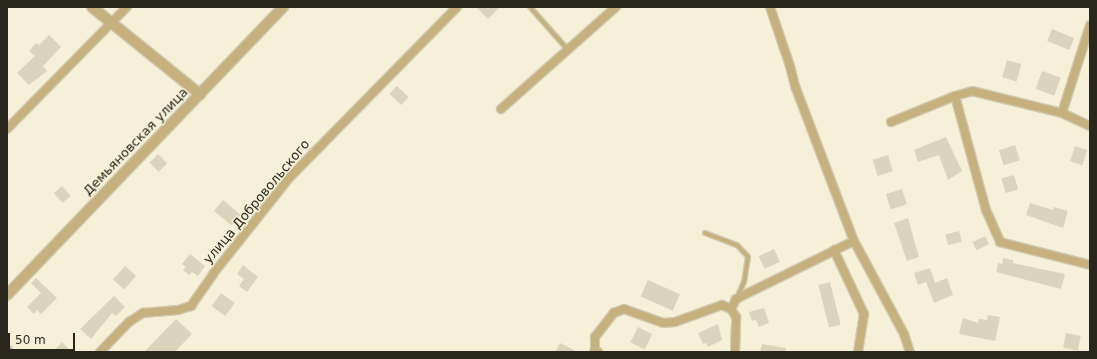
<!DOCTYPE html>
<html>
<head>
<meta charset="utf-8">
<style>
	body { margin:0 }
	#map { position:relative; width:1097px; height:359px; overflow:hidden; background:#f6f0d8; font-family:"DejaVu Sans",sans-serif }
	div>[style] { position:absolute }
	.building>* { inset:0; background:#dad4bd; transform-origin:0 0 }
	.roads { filter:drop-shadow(1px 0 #d1ccb6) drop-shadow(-1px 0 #d1ccb6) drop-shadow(0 1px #d1ccb6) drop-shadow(0 -1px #d1ccb6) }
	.service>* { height:4px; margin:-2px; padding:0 2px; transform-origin:2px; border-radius:2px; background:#c6b07d }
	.minor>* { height:8px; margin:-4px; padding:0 4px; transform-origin:4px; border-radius:4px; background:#c6b07d }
	.tertiary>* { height:10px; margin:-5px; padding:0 5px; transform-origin:5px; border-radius:5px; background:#c6b07d }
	span { translate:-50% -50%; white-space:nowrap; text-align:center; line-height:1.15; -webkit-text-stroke:3px #f6f0d8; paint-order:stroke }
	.street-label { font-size:13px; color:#28261d }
	.frame { position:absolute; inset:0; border:8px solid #28261d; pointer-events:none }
	.scale { position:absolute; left:8px; top:333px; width:67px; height:18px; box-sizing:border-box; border:2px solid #28261d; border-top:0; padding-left:5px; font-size:12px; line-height:14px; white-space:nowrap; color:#28261d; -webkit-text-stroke:3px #f6f0d8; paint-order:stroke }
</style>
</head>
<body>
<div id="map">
	<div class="building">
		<i style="clip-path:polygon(476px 7px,500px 7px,488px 19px)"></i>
		<i style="left:1052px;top:29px;width:24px;height:13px;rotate:22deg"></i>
		<i style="clip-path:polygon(49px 35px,61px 47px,43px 66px,47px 71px,29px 85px,17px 73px,35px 56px,29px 51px,36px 43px,39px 45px)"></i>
		<i style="left:1007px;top:60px;width:15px;height:18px;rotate:16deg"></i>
		<i style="left:1042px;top:71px;width:20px;height:19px;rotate:20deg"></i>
		<i style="left:397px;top:86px;width:16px;height:11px;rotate:43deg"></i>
		<i style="clip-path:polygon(946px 137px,962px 171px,948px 180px,939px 155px,918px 162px,914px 150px)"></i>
		<i style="left:1015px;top:145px;width:16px;height:17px;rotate:72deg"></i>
		<i style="left:1075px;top:146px;width:13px;height:16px;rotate:18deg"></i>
		<i style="left:158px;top:154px;width:13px;height:12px;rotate:45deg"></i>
		<i style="left:888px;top:155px;width:17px;height:16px;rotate:73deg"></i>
		<i style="left:1014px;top:175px;width:15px;height:13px;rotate:74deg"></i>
		<i style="left:62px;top:186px;width:13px;height:11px;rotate:48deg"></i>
		<i style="left:902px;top:189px;width:16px;height:17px;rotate:72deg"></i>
		<i style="left:223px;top:200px;width:23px;height:14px;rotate:40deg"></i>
		<i style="clip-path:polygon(1030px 203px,1053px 210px,1054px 207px,1068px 211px,1063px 228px,1026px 215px)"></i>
		<i style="clip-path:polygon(908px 218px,919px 257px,907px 261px,894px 223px)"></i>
		<i style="left:959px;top:231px;width:11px;height:14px;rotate:75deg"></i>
		<i style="left:985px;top:236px;width:9px;height:14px;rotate:63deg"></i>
		<i style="left:774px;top:249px;width:14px;height:17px;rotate:65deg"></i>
		<i style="clip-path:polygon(190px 254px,205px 266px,198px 276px,192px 272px,189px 275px,183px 270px,186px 267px,182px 264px)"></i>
		<i style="clip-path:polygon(1003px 258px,1013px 260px,1013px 263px,1065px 274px,1061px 289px,996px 272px,998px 263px,1002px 264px)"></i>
		<i style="clip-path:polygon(243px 265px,258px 277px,247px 292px,239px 286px,244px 279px,237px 274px)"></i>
		<i style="left:125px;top:266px;width:15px;height:18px;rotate:42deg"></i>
		<i style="clip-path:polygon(930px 268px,935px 283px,947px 278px,953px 295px,934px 303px,926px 282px,918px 285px,914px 273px)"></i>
		<i style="clip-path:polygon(36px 278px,57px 298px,41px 314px,37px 310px,34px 314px,27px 307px,41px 293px,31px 283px)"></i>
		<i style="left:648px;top:280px;width:35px;height:18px;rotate:24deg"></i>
		<i style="left:830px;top:282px;width:44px;height:12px;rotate:76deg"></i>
		<i style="left:221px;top:293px;width:17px;height:16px;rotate:36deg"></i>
		<i style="clip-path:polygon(114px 296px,125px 307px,116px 316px,112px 313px,91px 339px,80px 329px)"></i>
		<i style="clip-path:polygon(764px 308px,769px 323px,759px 327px,756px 320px,752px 321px,749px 312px)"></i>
		<i style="clip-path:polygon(988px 315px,1000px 317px,995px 341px,959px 334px,963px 318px,978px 323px,979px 319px,987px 320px)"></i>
		<i style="clip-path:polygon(176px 319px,192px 334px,175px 352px,144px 352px)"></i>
		<i style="clip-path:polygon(718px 324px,722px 340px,708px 347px,706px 343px,703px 344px,698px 333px)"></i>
		<i style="left:638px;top:327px;width:16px;height:17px;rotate:27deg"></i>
		<i style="left:1066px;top:333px;width:15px;height:15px;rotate:11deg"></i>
		<i style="clip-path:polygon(62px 342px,72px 352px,53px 352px)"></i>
		<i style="clip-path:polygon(560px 343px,578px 352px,555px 352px)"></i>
		<i style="clip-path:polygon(762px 344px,786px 348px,786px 352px,760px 352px)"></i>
	</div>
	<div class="roads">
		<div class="service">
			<i style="left:530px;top:7px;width:57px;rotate:48.5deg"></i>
			<i style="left:705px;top:233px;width:34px;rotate:21deg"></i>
			<i style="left:737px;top:245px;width:16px;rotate:47deg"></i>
			<i style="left:748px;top:257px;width:25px;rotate:99deg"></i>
			<i style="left:744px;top:282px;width:17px;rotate:114deg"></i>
		</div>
		<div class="minor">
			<i style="left:770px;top:7px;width:62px;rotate:71.3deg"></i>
			<i style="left:790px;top:66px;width:21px;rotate:76deg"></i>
			<i style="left:795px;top:86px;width:166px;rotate:69.2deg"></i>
			<i style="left:854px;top:241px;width:106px;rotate:61.7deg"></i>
			<i style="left:904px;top:334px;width:19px;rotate:72deg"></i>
			<i style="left:955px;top:96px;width:18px;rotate:-16deg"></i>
			<i style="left:972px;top:91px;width:93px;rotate:13.7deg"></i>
			<i style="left:1062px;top:113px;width:31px;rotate:25deg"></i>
			<i style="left:501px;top:109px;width:154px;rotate:-41.6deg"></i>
			<i style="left:1062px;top:113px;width:92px;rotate:-72.3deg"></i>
			<i style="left:891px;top:122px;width:69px;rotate:-22.1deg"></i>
			<i style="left:955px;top:96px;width:118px;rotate:74.8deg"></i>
			<i style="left:986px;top:210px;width:35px;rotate:66deg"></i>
			<i style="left:1000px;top:242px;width:93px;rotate:14.3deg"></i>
			<i style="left:7px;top:129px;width:171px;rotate:-45.5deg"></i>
			<i style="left:834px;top:250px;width:71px;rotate:64.9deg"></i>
			<i style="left:864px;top:314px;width:38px;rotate:99deg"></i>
			<i style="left:7px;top:349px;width:4px;rotate:56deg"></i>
			<i style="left:100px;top:352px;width:42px;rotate:-46deg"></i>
			<i style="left:129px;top:322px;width:17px;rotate:-33deg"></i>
			<i style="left:143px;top:313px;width:35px;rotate:-5deg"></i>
			<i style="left:178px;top:310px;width:14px;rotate:-17deg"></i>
			<i style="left:191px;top:306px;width:39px;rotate:-55deg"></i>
			<i style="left:213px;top:274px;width:124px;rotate:-51.6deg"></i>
			<i style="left:290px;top:177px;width:238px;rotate:-45.5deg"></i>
			<i style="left:598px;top:352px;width:4px;rotate:-146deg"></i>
			<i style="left:595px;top:350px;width:13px;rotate:-90deg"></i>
			<i style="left:595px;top:337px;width:31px;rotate:-52deg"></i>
			<i style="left:614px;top:313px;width:11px;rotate:-22deg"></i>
			<i style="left:624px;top:309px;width:41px;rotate:19.7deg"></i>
			<i style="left:663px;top:323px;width:12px;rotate:-5deg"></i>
			<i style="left:675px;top:322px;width:50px;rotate:-19.9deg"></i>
			<i style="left:722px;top:305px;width:10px;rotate:24deg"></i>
			<i style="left:735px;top:352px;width:35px;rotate:-88deg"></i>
			<i style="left:736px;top:317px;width:9px;rotate:-122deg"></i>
			<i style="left:731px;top:309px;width:11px;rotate:-63deg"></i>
			<i style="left:736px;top:299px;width:131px;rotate:-26.2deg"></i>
		</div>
		<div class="tertiary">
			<i style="left:92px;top:7px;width:139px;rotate:38.9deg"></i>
			<i style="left:7px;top:295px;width:399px;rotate:-46.2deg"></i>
		</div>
	</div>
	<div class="street-label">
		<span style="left:136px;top:142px;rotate:-46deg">Демьяновская улица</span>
		<span style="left:257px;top:202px;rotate:-50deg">улица Добровольского</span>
	</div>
	<div class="frame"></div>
	<div class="scale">50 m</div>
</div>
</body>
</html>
